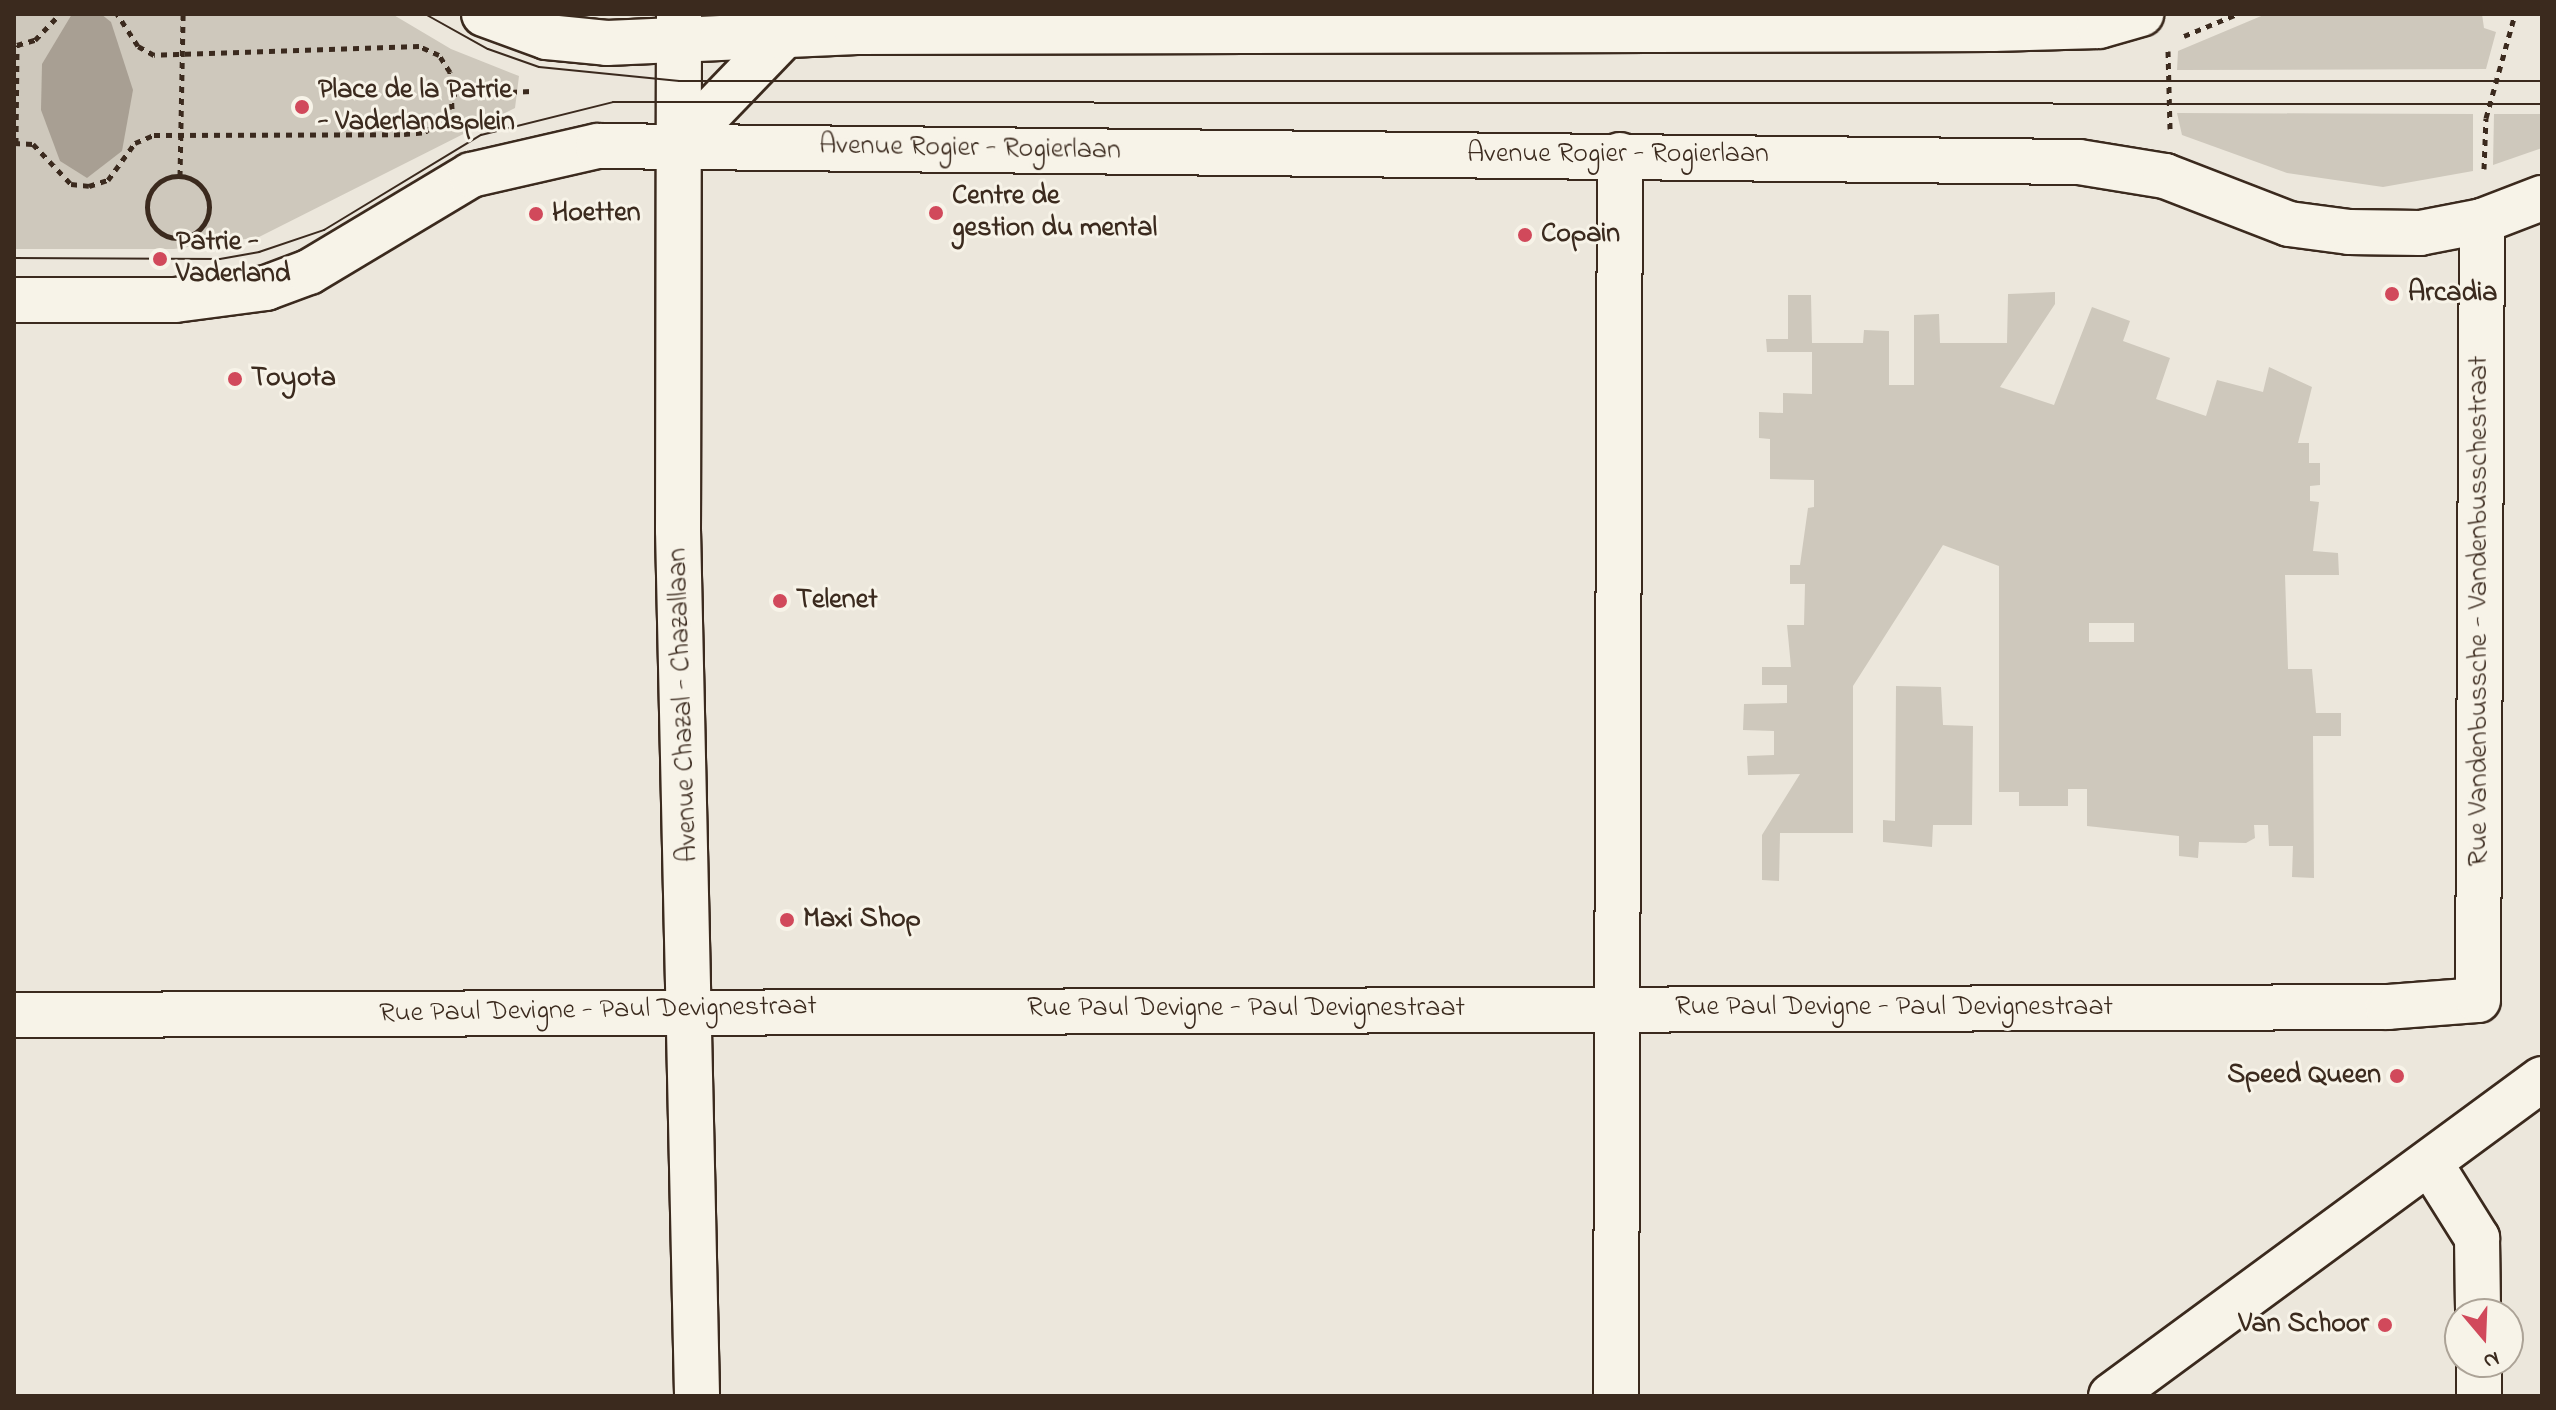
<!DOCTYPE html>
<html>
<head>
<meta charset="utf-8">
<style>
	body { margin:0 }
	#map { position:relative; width:2556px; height:1410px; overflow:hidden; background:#ece7dc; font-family:"Indie Flower",sans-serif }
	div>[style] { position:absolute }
	.green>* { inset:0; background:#cec8bc }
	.water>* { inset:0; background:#a89f93 }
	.path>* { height:5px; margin-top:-2.5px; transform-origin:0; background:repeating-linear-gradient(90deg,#3b2a1e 0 6px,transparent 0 12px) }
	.path>.ring { margin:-2.5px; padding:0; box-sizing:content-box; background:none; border:5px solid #3b2a1e; border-radius:50% }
	.roads { filter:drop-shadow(2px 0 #3b2a1e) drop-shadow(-2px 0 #3b2a1e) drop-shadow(0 2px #3b2a1e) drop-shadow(0 -2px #3b2a1e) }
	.minor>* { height:44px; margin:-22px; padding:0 22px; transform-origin:22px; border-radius:22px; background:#f7f3e8 }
	.tertiary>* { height:44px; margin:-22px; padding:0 22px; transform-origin:22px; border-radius:22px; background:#f7f3e8 }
	.tram>* { height:2px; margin:-1px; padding:0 1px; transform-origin:1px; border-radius:1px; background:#3b2a1e }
	.dots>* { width:22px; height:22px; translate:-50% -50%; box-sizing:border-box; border:4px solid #f7f3e8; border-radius:50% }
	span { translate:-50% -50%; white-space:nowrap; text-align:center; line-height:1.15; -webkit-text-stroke:6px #f7f3e8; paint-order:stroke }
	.poi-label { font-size:28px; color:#3b2a1e; font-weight:700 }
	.left { translate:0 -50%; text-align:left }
	.right { translate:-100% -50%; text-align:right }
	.street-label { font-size:28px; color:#3b2a1e }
	.frame { position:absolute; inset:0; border:16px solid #3b2a1e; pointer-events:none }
	.north { position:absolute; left:2444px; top:1298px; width:80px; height:80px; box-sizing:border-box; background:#f7f3e8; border:2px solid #aca397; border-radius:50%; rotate:161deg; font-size:22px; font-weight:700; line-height:32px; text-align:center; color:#3b2a1e }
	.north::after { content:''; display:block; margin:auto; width:28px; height:36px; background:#d1495b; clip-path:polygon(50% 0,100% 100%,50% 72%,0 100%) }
</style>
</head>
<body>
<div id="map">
	<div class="green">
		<i style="clip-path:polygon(14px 14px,392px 14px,451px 49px,519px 76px,515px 108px,259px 237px,174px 249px,14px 249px)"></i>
		<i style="clip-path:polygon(2266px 14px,2482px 14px,2484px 28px,2496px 32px,2486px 69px,2177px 70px,2178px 51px)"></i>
		<i style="clip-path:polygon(2177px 113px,2473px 114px,2473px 171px,2383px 187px,2287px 173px,2182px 135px)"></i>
		<i style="clip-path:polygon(2494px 114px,2542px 114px,2542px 148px,2493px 165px)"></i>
		<i style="clip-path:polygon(evenodd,2055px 292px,2055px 304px,2000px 387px,2054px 405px,2092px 307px,2130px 321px,2123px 341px,2170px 358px,2156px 399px,2206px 416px,2217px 380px,2263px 392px,2269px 367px,2312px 387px,2298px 443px,2309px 443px,2309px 463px,2320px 463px,2320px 485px,2310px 486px,2310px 501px,2319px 502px,2313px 551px,2338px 553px,2339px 575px,2285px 575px,2288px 669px,2312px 669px,2316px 713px,2341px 713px,2341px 736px,2313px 736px,2314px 878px,2292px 877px,2293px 846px,2269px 846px,2268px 825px,2254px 825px,2255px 838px,2246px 843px,2199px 842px,2198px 858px,2179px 856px,2179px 836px,2087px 826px,2087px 789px,2068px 789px,2068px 806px,2019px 806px,2019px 792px,1999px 792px,1999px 566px,1943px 545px,1853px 686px,1853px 833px,1780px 833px,1779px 881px,1762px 880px,1762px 835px,1800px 774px,1748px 775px,1747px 756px,1774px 755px,1774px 731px,1743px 730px,1744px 704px,1787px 703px,1787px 685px,1762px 685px,1762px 667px,1791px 667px,1787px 625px,1804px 625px,1805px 584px,1790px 584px,1790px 565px,1800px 565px,1808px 508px,1814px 507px,1814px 480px,1770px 479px,1770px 439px,1759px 438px,1759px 412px,1783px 413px,1783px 393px,1812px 394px,1812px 352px,1767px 352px,1766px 339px,1788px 339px,1788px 295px,1811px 295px,1812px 343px,1863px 343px,1864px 330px,1889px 331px,1889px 385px,1914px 385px,1914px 315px,1939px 314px,1940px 343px,2007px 343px,2008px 294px,2055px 292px,2089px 623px,2134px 623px,2134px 642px,2089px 642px,2089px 623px)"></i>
		<i style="clip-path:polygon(1896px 686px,1941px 687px,1943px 725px,1973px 726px,1972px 825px,1933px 825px,1932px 847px,1883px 842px,1883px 820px,1895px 821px)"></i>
	</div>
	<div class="water">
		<i style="clip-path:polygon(72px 14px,101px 14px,111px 22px,133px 90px,122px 151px,87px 178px,60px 161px,41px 110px,42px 64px)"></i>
	</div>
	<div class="path">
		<i style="left:2184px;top:36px;width:57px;rotate:-22.5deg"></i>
		<i style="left:17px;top:45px;width:19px;rotate:-16deg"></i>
		<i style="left:35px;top:40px;width:36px;rotate:-46deg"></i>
		<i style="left:2168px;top:51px;width:78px;rotate:88.5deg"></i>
		<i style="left:451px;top:94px;width:81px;rotate:-2.1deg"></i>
		<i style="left:14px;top:143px;width:19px;rotate:3deg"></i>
		<i style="left:33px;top:144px;width:55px;rotate:46.5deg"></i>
		<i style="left:71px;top:184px;width:18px;rotate:6deg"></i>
		<i style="left:89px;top:186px;width:20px;rotate:-18deg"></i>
		<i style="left:108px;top:180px;width:46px;rotate:-53.9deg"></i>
		<i style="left:135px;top:143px;width:21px;rotate:-23deg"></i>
		<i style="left:154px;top:135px;width:250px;rotate:-0.2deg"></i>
		<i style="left:404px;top:134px;width:21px;rotate:-5deg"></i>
		<i style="left:425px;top:132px;width:35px;rotate:-40deg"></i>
		<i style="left:452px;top:109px;width:37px;rotate:-93deg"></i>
		<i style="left:450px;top:72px;width:20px;rotate:-123deg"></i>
		<i style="left:439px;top:55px;width:22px;rotate:-156deg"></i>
		<i style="left:419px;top:46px;width:265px;rotate:178.1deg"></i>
		<i style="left:154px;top:55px;width:18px;rotate:-151deg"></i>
		<i style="left:138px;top:46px;width:38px;rotate:-123deg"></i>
		<i style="left:16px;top:143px;width:98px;rotate:-89.4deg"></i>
		<i style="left:2484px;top:169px;width:51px;rotate:-87.8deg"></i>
		<i style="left:2486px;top:118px;width:108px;rotate:-74.4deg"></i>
		<i style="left:180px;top:176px;width:162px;rotate:-88.9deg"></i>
		<i class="ring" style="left:147px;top:176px;width:57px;height:57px"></i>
	</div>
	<div class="roads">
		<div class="minor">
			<i style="left:677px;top:147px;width:185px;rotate:-46.1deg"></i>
			<i style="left:14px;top:1015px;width:2374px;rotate:-0.19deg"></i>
			<i style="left:2388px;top:1007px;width:90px;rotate:-4.4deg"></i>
			<i style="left:2478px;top:1000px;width:779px;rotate:-89.71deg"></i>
			<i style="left:2430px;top:1163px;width:89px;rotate:57.9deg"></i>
			<i style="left:2477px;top:1238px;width:76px;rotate:89.2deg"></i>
			<i style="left:2479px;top:1362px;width:34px;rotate:90deg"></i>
			<i style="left:1616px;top:1396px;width:1241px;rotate:-89.82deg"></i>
			<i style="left:2111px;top:1396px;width:535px;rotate:-36.33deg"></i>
		</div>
		<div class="tertiary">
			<i style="left:484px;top:14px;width:67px;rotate:20.1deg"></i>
			<i style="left:547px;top:37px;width:60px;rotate:5.7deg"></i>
			<i style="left:607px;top:43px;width:250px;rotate:-2.5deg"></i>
			<i style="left:857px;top:32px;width:1136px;rotate:-0.15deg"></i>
			<i style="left:1993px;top:29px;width:106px;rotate:-1.6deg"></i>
			<i style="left:2099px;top:26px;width:44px;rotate:-15.9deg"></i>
			<i style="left:679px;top:14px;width:516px;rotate:90.11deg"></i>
			<i style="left:678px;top:530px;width:866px;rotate:88.74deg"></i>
			<i style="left:14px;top:300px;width:161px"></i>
			<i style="left:175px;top:300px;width:92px;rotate:-7.5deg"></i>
			<i style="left:266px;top:288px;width:46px;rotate:-20.4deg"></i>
			<i style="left:309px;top:272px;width:189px;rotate:-30.9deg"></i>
			<i style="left:471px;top:175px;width:130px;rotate:-12.9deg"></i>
			<i style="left:598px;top:146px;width:1481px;rotate:0.62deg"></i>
			<i style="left:2079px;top:162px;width:87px;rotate:9.2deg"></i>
			<i style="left:2165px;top:176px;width:133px;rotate:21.2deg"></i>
			<i style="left:2289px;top:224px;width:61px;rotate:7.6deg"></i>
			<i style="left:2349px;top:232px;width:71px;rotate:0.8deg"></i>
			<i style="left:2420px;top:233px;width:63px;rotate:-11deg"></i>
			<i style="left:2482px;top:221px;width:64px;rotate:-21deg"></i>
		</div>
	</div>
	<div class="tram">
		<i style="left:425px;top:14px;width:72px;rotate:29.1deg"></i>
		<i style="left:488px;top:49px;width:54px;rotate:19.4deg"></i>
		<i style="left:539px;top:67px;width:141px;rotate:5.7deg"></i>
		<i style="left:679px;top:81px;width:1863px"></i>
		<i style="left:14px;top:258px;width:206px;rotate:0.3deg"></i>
		<i style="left:220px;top:259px;width:40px;rotate:-10deg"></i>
		<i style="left:259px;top:252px;width:69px;rotate:-18.7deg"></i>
		<i style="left:324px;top:230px;width:184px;rotate:-31.2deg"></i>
		<i style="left:481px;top:135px;width:136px;rotate:-14deg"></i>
		<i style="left:613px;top:102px;width:1929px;rotate:0.06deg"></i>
	</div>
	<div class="dots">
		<i style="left:302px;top:107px;background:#d1495b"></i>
		<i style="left:936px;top:213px;background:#d1495b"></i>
		<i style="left:536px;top:214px;background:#d1495b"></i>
		<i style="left:1525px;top:235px;background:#d1495b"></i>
		<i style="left:160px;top:259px;background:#d1495b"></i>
		<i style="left:2392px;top:294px;background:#d1495b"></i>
		<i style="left:235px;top:379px;background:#d1495b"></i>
		<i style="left:780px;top:601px;background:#d1495b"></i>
		<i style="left:787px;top:920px;background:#d1495b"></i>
		<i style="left:2397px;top:1076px;background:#d1495b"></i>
		<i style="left:2385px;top:1325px;background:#d1495b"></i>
	</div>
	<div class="poi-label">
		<span class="left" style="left:318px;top:107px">Place de la Patrie<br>- Vaderlandsplein</span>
		<span class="left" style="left:952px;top:213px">Centre de<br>gestion du mental</span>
		<span class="left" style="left:552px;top:214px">Hoetten</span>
		<span class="left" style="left:1541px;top:235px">Copain</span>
		<span class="left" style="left:176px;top:259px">Patrie -<br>Vaderland</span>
		<span class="left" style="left:2408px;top:294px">Arcadia</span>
		<span class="left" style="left:251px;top:379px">Toyota</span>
		<span class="left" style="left:796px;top:601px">Telenet</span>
		<span class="left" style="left:803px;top:920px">Maxi Shop</span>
		<span class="right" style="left:2381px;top:1076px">Speed Queen</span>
		<span class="right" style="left:2369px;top:1325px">Van Schoor</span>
	</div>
	<div class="street-label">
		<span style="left:970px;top:149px;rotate:1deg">Avenue Rogier - Rogierlaan</span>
		<span style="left:1618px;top:155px">Avenue Rogier - Rogierlaan</span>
		<span style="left:2480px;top:611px;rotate:-90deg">Rue Vandenbussche - Vandenbusschestraat</span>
		<span style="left:684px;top:705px;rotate:-92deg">Avenue Chazal - Chazallaan</span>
		<span style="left:1894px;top:1008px">Rue Paul Devigne - Paul Devignestraat</span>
		<span style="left:1246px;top:1009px">Rue Paul Devigne - Paul Devignestraat</span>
		<span style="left:598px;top:1011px;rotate:-1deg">Rue Paul Devigne - Paul Devignestraat</span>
	</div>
	<div class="frame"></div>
	<div class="north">N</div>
</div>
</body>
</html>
